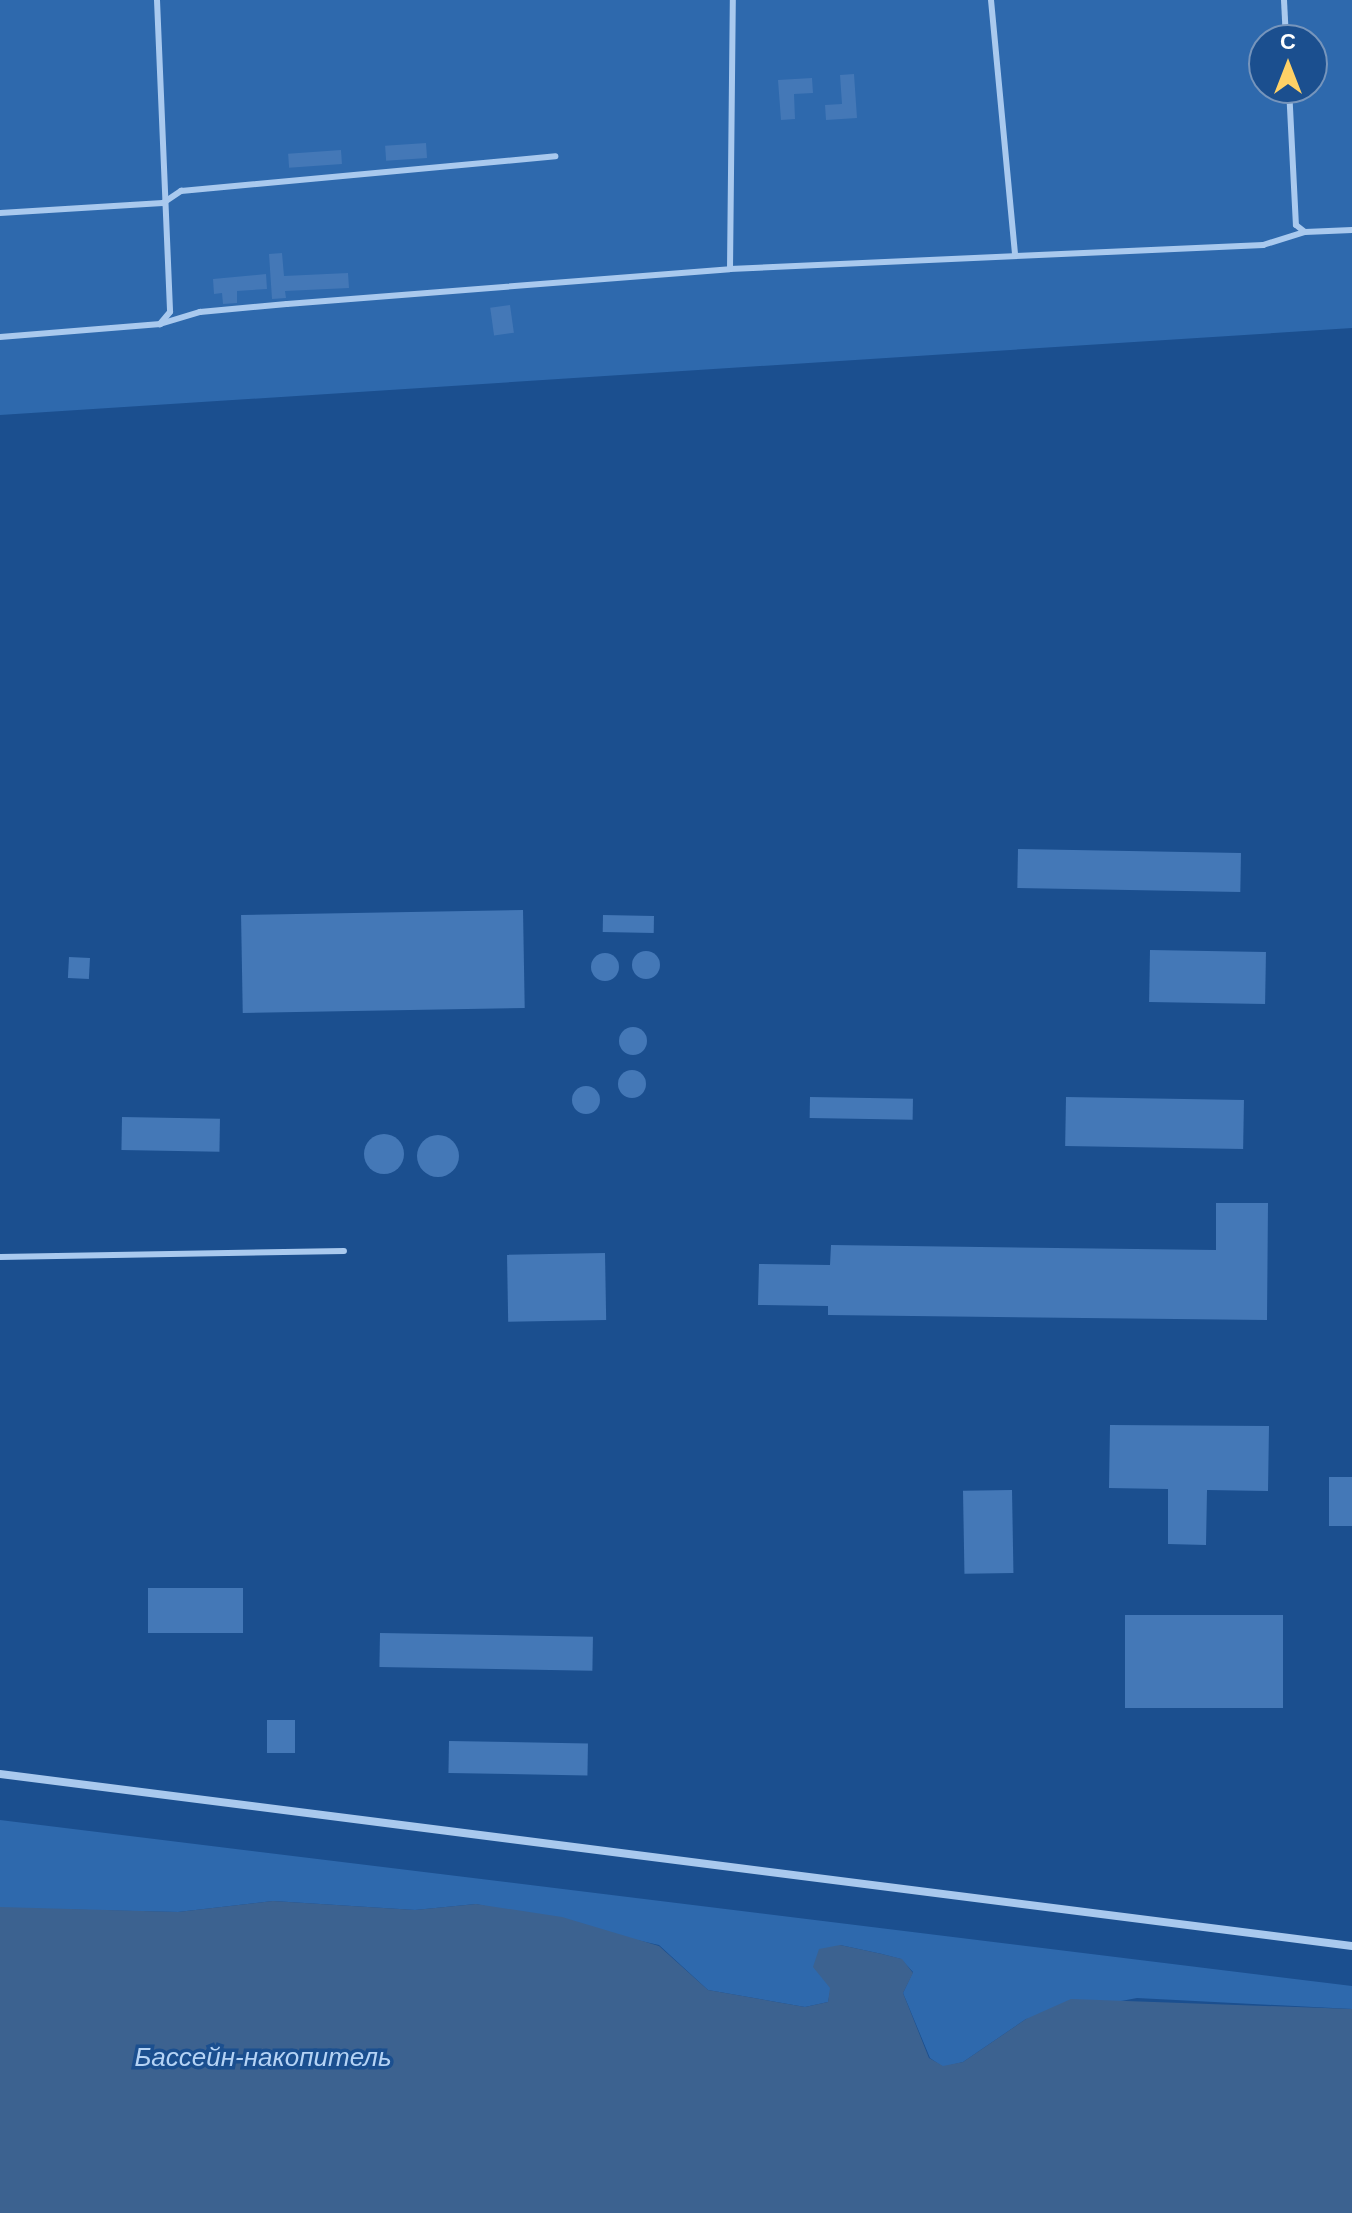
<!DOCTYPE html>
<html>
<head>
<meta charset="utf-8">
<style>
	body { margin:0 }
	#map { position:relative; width:1352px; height:2213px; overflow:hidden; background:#1b4f8f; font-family:Helvetica,sans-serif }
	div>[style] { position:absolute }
	.green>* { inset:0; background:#2e69ad }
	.water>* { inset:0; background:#3c6290 }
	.building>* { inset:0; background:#4478b7; transform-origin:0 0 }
	.round { border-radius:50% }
	.service>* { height:6px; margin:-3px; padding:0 3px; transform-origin:3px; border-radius:3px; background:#a9c9ee }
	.minor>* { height:8px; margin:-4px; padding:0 4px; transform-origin:4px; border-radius:4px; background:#a9c9ee }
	span { translate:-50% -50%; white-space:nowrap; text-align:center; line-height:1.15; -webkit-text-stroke:7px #1b4f8f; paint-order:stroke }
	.water-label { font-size:26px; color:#b5d3f5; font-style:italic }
	.north { position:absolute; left:1248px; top:24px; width:80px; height:80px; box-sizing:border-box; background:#1b4f8f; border:2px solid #7695bc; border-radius:50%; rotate:0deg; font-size:22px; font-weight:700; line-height:32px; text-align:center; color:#fff }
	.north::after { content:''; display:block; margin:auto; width:28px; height:36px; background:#ffd166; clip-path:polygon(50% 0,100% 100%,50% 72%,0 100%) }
</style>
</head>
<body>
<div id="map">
	<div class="green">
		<i style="clip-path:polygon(evenodd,0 0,1352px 0,1352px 328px,0 415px,0 0,1264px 40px,1312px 40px,1312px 88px,1264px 88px,1264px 40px)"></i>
		<i style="clip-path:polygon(0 1820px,1352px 1986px,1352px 2009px,1137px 1998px,1026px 2019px,963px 2062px,943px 2067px,930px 2058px,903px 1993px,913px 1972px,901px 1959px,882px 1954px,840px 1945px,828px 2002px,805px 2007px,708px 1990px,659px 1945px,476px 1904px,415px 1910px,273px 1901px,178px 1912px,0 1908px)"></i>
	</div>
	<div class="water">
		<i style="clip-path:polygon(273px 1901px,415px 1910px,476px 1904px,562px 1917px,659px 1946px,708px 1990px,805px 2007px,828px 2002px,830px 1988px,813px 1967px,819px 1949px,840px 1945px,882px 1954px,902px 1959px,913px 1973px,903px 1993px,929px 2058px,943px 2066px,963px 2062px,1026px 2019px,1071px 1999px,1352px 2009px,1352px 2213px,0 2213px,0 1907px,178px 1912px)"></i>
	</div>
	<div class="building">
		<i style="clip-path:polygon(854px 74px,857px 118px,826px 120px,825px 105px,842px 104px,840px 75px)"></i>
		<i style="clip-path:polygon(812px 78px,813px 93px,794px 94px,795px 119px,781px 120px,778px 80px)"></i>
		<i style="left:426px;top:143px;width:15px;height:41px;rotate:86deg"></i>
		<i style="left:341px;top:150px;width:14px;height:53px;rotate:86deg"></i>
		<i style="clip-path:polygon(282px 253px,284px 276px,348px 273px,349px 288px,285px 291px,286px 298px,272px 299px,269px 254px)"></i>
		<i style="clip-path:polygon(266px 274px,267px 289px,237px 291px,237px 303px,223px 304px,222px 293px,214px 294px,213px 279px)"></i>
		<i style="left:510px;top:305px;width:28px;height:20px;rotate:82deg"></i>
		<i style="left:1018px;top:849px;width:223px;height:39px;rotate:1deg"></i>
		<i style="left:523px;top:910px;width:98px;height:282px;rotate:89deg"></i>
		<i style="left:603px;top:915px;width:51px;height:17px;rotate:1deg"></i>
		<i style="left:1150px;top:950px;width:116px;height:52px;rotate:1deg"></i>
		<i class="round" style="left:632px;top:951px;width:28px;height:28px"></i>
		<i class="round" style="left:591px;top:953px;width:28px;height:28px"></i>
		<i style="left:69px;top:957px;width:21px;height:21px;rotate:3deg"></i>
		<i class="round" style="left:619px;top:1027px;width:28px;height:28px"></i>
		<i class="round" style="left:618px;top:1070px;width:28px;height:28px"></i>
		<i class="round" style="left:572px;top:1086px;width:28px;height:28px"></i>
		<i style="left:810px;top:1097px;width:103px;height:21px;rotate:1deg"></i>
		<i style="left:1066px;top:1097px;width:178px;height:49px;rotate:1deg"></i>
		<i style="left:122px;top:1117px;width:98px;height:33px;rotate:1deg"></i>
		<i class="round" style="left:364px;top:1134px;width:40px;height:40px"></i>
		<i class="round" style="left:417px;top:1135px;width:42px;height:42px"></i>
		<i style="clip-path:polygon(1216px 1203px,1268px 1203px,1267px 1320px,828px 1315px,828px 1306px,758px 1305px,759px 1264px,830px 1265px,831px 1245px,1216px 1250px)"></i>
		<i style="left:605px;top:1253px;width:67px;height:98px;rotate:89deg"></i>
		<i style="clip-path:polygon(1110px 1425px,1269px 1426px,1268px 1491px,1207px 1490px,1206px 1545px,1168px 1544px,1168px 1489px,1109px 1488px)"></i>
		<i style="left:1329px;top:1477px;width:23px;height:49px"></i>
		<i style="left:1012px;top:1490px;width:83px;height:49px;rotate:89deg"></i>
		<i style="left:148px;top:1588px;width:95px;height:45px"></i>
		<i style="left:1125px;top:1615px;width:158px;height:93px"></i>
		<i style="left:380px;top:1633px;width:213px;height:34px;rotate:1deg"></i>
		<i style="left:267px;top:1720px;width:28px;height:33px"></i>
		<i style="left:449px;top:1741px;width:139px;height:32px;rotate:1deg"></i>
	</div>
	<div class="service">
		<i style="left:157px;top:0;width:312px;rotate:87.6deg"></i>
		<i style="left:170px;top:312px;width:16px;rotate:130deg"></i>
		<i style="left:991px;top:0;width:257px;rotate:84.6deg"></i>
		<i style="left:1284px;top:0;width:40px;rotate:87.1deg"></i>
		<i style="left:1289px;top:88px;width:137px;rotate:87.1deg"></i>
		<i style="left:1296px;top:225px;width:11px;rotate:38deg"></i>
		<i style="left:0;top:213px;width:163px;rotate:-3.5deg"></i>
		<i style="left:163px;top:203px;width:22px;rotate:-34deg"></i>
		<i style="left:181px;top:191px;width:376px;rotate:-5.3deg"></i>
		<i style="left:730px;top:269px;width:269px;rotate:-89.4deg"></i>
		<i style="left:0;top:337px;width:161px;rotate:-4.6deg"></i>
		<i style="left:160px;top:324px;width:42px;rotate:-16.7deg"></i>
		<i style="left:200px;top:312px;width:87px;rotate:-5.3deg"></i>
		<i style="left:287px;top:304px;width:444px;rotate:-4.5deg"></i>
		<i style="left:730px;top:269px;width:534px;rotate:-2.58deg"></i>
		<i style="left:1263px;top:245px;width:44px;rotate:-17.2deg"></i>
		<i style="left:1305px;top:232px;width:47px;rotate:-2.4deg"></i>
		<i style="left:0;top:1257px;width:344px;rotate:-1deg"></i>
	</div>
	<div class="minor">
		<i style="left:0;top:1774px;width:1363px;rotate:7.25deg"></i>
	</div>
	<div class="water-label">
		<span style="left:263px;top:2058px">Бассейн-накопитель</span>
	</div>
	<div class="north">С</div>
</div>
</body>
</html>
